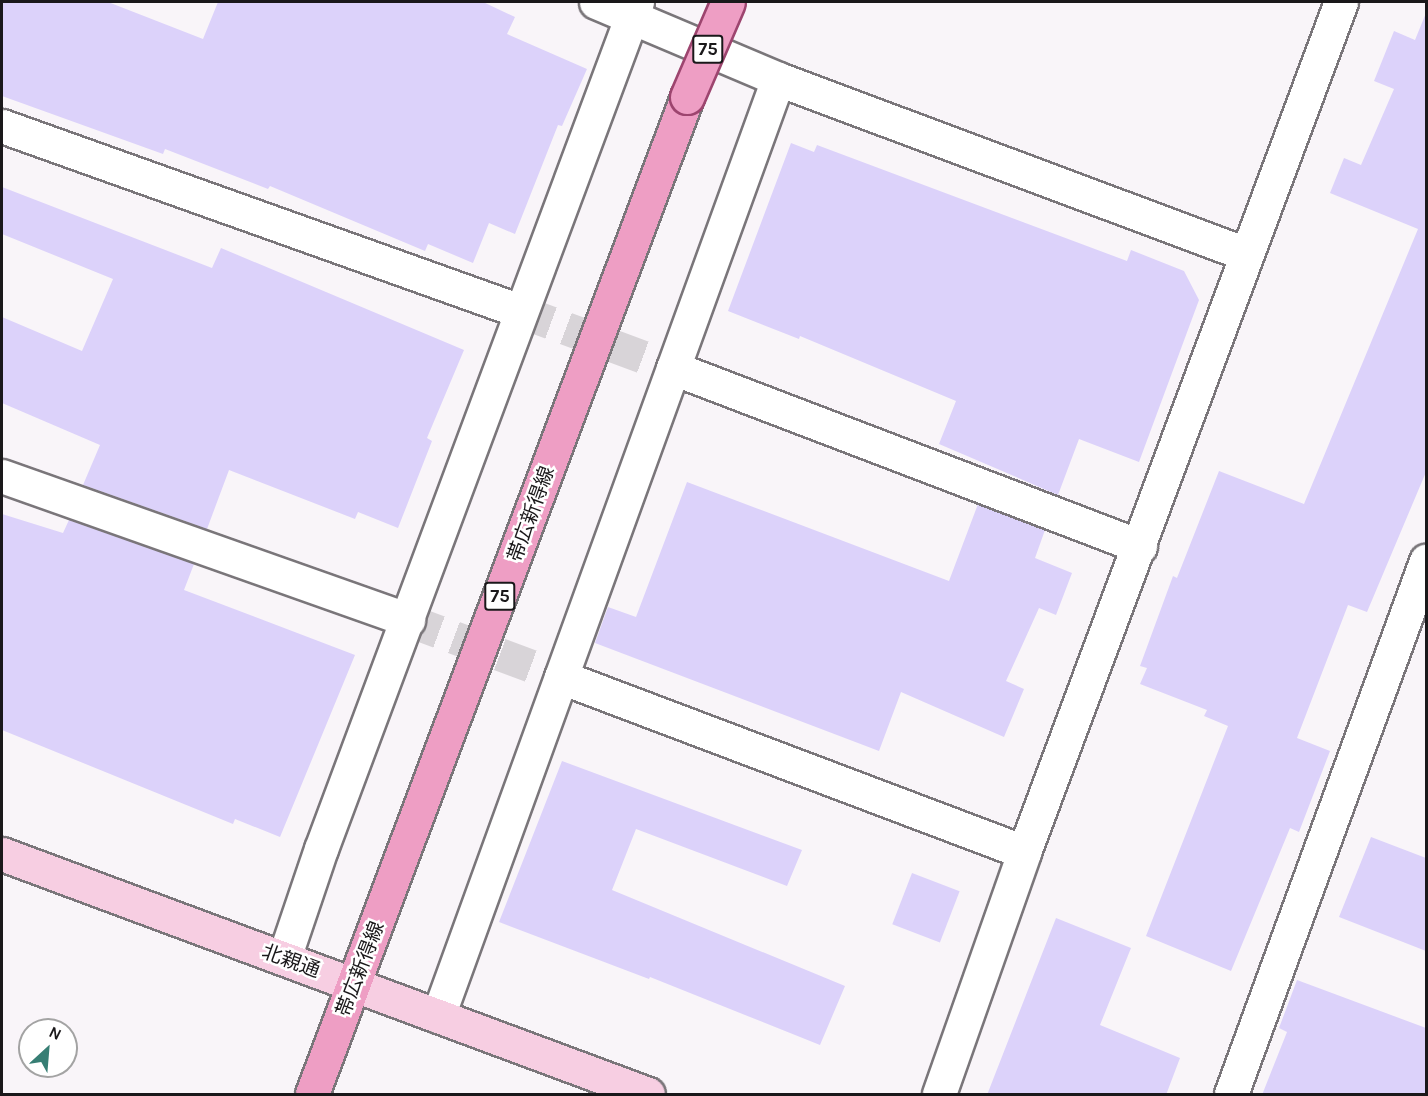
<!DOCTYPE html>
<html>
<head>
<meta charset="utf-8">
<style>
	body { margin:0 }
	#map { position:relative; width:1428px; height:1096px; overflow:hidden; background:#f9f5f9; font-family:Karla,"Noto Sans JP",sans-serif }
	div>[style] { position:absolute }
	.building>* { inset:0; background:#dcd2fa; transform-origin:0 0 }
	.street-tunnel>* { height:33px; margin-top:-16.5px; transform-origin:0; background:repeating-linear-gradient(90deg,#d8d4d8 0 33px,transparent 0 49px) }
	.roads { filter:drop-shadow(2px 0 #7a767a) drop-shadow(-2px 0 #7a767a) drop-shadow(0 2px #7a767a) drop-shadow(0 -2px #7a767a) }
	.street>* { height:33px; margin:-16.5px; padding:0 16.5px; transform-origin:16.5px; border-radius:16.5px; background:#fff }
	.secondary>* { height:33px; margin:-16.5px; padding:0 16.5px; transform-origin:16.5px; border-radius:16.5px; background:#f7cee2 }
	.primary>* { height:33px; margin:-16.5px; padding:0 16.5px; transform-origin:16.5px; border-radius:16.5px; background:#ee9ec4 }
	.bridges { filter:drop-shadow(2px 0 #9d456f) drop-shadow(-2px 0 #9d456f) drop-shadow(0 2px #9d456f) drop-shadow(0 -2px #9d456f) }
	.primary-bridge>* { height:33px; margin:-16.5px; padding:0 16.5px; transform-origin:16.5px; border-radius:16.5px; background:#ee9ec4 }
	span { translate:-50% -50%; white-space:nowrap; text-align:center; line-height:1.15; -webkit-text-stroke:5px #fff; paint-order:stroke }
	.shield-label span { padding:2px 4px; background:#fff; border:2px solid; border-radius:4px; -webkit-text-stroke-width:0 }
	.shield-label { font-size:18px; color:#1a181a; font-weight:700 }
	.street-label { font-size:20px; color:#1a181a }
	.frame { position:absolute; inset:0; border:3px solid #1a181a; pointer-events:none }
	.north { position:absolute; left:18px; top:1018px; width:60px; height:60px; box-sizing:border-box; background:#fff; border:2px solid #a3a3a3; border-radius:50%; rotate:26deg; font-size:16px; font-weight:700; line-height:24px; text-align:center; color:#1a181a }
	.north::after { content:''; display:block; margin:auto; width:21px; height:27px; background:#377e74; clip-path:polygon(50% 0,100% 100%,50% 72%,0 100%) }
</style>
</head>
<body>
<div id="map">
	<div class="building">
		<i style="clip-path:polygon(2px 2px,108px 2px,203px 39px,218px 2px,483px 2px,515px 17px,507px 34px,587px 69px,562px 126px,558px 125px,515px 234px,489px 223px,473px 263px,428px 244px,425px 251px,270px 186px,268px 189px,165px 149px,163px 154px,2px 96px)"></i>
		<i style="clip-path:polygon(1426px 13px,1426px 472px,1367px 612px,1348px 605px,1297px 738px,1330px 751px,1299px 832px,1290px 828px,1231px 971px,1146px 936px,1228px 726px,1204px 716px,1207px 710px,1140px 684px,1147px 668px,1140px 666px,1173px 576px,1177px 578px,1219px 471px,1304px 504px,1418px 229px,1330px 193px,1344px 158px,1361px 165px,1394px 89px,1374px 81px,1394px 31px,1415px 40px)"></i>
		<i style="clip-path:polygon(791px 143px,814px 152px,817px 145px,1127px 261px,1131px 250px,1184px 271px,1199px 300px,1139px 462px,1079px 439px,1058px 495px,939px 444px,956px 401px,800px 336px,799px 339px,728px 311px)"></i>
		<i style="clip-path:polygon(2px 187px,212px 268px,221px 248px,464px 350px,427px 438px,432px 441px,398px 528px,358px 512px,355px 519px,229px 470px,207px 529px,83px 485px,100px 445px,2px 403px,2px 317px,82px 351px,113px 279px,2px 234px)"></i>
		<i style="clip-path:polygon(687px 482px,949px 581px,978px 504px,1045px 530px,1035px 558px,1072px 573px,1056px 615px,1039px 608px,1006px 681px,1024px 689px,1004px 737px,901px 692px,879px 751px,595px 643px,608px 607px,636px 617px)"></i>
		<i style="clip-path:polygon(2px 514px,63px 533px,69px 520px,194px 564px,184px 590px,355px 655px,280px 837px,235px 819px,233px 824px,2px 730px)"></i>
		<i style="clip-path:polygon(562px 761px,802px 850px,787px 886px,636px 829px,612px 890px,845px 986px,820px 1045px,650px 977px,649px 979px,499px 922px)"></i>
		<i style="clip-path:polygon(1371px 837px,1426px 858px,1426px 951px,1339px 917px)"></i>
		<i style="left:912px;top:873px;width:51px;height:55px;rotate:21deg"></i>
		<i style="clip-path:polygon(1056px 918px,1131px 948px,1100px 1025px,1180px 1058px,1166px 1095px,987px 1095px)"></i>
		<i style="clip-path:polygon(1297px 980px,1426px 1028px,1426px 1095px,1262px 1095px,1287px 1032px,1279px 1028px)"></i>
	</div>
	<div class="street-tunnel">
		<i style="left:520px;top:311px;width:163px;rotate:20.4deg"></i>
		<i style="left:408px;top:620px;width:163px;rotate:20.4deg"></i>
	</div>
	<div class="roads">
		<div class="street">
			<i style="left:596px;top:2px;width:198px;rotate:22.9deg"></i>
			<i style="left:778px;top:79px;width:499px;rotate:20.5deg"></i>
			<i style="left:2px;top:126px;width:550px;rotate:19.65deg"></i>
			<i style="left:673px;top:368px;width:500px;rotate:20.9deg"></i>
			<i style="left:2px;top:476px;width:431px;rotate:19.5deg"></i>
			<i style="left:561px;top:677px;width:495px;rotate:20.7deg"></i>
			<i style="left:284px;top:958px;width:115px;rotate:-71.3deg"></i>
			<i style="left:321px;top:849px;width:904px;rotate:-69.54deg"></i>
			<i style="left:438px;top:1016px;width:997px;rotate:-70.06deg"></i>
			<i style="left:939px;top:1094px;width:256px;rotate:-70.6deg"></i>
			<i style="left:1024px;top:852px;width:907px;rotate:-69.55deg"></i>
			<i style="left:1231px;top:1094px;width:568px;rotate:-69.9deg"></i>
		</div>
		<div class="secondary">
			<i style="left:2px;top:854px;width:689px;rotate:20.38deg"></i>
		</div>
		<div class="primary">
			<i style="left:312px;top:1094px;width:1065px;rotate:-69.39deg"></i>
		</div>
	</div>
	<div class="bridges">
		<div class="primary-bridge">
			<i style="left:687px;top:97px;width:103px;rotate:-66.7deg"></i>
		</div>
	</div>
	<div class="shield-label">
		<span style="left:708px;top:49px">75</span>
		<span style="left:500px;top:596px">75</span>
	</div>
	<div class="street-label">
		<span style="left:531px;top:514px;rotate:-70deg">帯広新得線</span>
		<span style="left:291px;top:961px;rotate:20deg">北親通</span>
		<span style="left:360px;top:969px;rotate:-69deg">帯広新得線</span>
	</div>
	<div class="frame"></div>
	<div class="north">N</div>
</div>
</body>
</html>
